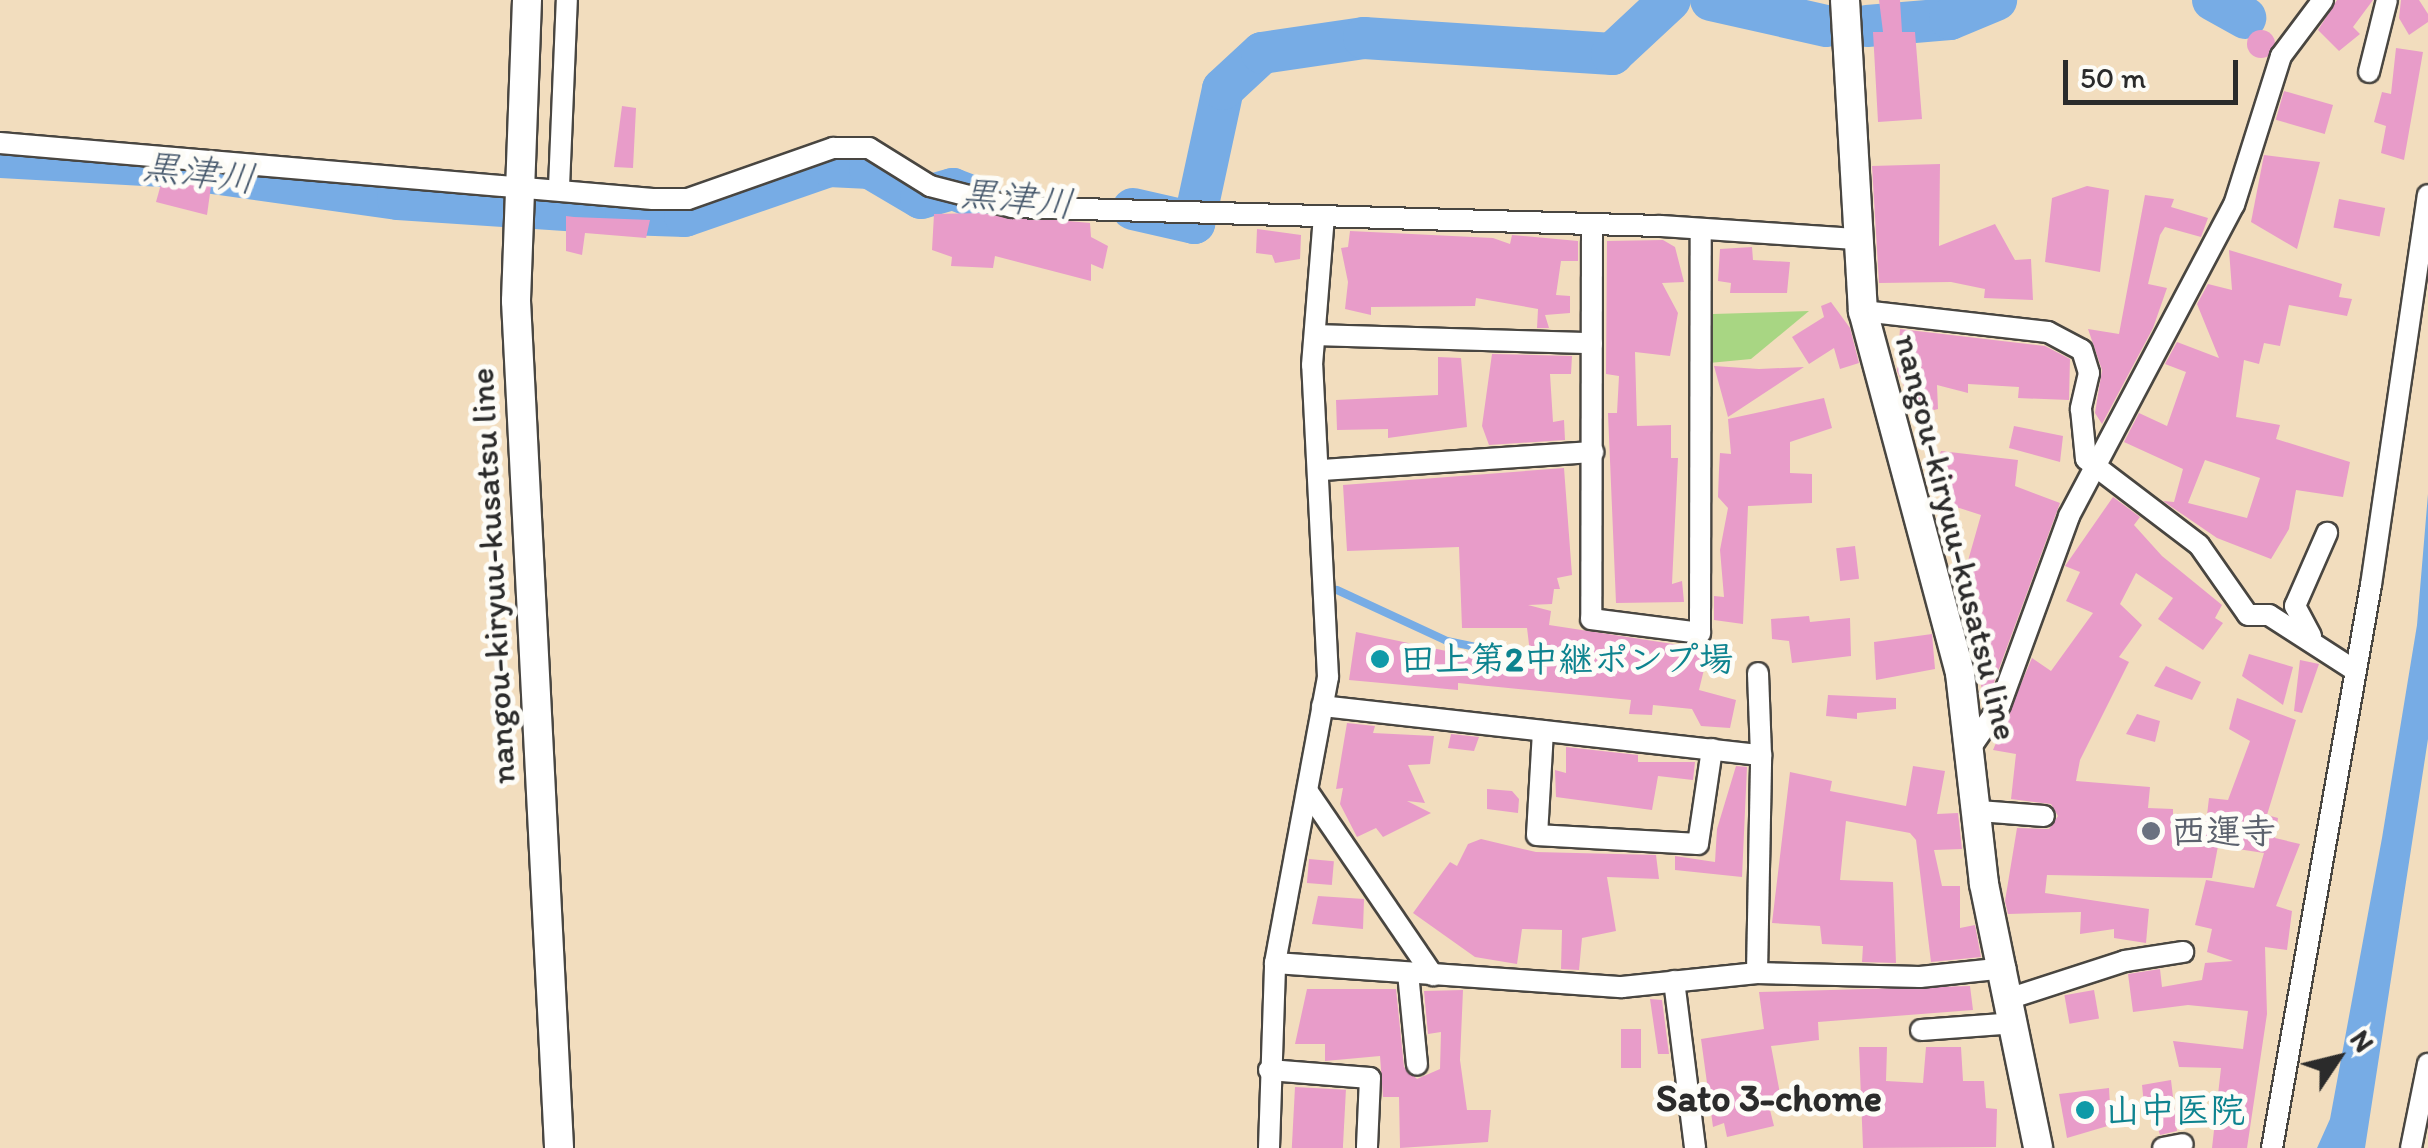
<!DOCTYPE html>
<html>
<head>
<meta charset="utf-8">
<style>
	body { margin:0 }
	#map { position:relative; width:2428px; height:1148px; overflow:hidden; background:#f2ddbe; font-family:Itim,"Klee One",sans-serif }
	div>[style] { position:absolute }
	.green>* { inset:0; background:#a8d683 }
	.water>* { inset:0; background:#77ace5 }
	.stream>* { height:8px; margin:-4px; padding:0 4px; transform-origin:4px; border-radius:4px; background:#77ace5 }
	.river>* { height:42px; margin:-21px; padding:0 21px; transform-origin:21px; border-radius:21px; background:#77ace5 }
	.building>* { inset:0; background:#e89cc9; transform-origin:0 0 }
	.round { border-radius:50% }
	.roads { filter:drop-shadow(2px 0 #494641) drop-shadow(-2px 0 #494641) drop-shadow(0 2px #494641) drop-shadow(0 -2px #494641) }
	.minor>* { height:20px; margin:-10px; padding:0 10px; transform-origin:10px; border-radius:10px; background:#fff }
	.secondary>* { height:28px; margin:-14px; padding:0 14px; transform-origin:14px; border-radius:14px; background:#fff }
	.dots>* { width:28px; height:28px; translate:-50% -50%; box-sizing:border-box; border:5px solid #fdfcf7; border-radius:50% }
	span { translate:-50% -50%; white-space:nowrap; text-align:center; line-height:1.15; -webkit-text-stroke:10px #fdfcf7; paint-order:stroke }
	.street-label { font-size:35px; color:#2b2b2b }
	.culture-label { font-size:35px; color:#0d838f; font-weight:700 }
	.left { translate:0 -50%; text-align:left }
	.worship-label { font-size:35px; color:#5b616d; font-weight:700 }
	.water-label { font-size:38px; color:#46586c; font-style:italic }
	.neighbourhood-label { font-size:38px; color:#2b2b2b; font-weight:700 }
	.north { position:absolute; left:2288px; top:1008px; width:100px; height:100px; -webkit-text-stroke:8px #fdfcf7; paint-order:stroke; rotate:55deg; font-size:28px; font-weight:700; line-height:40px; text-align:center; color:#2b2b2b }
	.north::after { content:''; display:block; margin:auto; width:35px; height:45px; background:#2b2b2b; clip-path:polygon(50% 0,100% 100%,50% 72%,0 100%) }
	.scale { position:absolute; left:2063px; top:60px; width:175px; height:45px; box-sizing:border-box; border:5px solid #2b2b2b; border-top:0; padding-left:12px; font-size:30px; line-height:35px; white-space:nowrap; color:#2b2b2b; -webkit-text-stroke:8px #fdfcf7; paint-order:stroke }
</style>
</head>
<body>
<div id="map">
	<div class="green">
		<i style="clip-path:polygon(1809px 311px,1751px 359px,1709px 363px,1713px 314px)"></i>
	</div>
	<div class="water">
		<i style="clip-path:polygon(2428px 494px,2428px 739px,2365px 1148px,2317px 1148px,2330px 1119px,2382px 838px,2417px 625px)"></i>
	</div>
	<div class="stream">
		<i style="left:1337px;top:590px;width:121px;rotate:24.9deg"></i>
		<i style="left:1447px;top:641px;width:94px;rotate:11.7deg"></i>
	</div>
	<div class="river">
		<i style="left:1711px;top:0;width:118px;rotate:12.7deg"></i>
		<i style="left:2213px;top:0;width:37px;rotate:29deg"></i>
		<i style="left:1867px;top:26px;width:83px;rotate:-4.8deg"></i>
		<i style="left:1950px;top:19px;width:50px;rotate:-22.4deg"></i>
		<i style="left:0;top:157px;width:163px;rotate:3.2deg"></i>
		<i style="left:163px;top:166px;width:237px;rotate:8deg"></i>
		<i style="left:398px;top:199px;width:228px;rotate:3.8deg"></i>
		<i style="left:626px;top:214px;width:59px;rotate:1.9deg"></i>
		<i style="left:685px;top:216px;width:152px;rotate:-19.1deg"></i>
		<i style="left:829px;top:166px;width:41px;rotate:2.8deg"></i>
		<i style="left:870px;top:168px;width:59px;rotate:30.5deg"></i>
		<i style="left:921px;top:198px;width:33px;rotate:-16deg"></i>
		<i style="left:953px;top:189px;width:31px;rotate:21deg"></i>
		<i style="left:1133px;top:209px;width:63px;rotate:12.9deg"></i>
		<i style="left:1194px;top:223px;width:137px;rotate:-77.8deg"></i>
		<i style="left:1223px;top:89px;width:53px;rotate:-42.7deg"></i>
		<i style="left:1262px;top:53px;width:103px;rotate:-8.4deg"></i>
		<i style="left:1364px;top:38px;width:249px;rotate:3.7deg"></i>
		<i style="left:1612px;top:54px;width:79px;rotate:-43deg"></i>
	</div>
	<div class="building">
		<i style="clip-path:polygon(1879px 0,1900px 0,1902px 32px,1915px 32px,1922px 119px,1878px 122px,1873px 32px,1883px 32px)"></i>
		<i style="clip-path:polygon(2337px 0,2373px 0,2353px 27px,2360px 34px,2339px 51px,2318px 30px)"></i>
		<i style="clip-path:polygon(2401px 0,2419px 0,2428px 14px,2428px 22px,2409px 35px,2399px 18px)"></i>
		<i class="round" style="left:2247px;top:30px;width:28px;height:28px"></i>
		<i style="clip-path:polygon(2396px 48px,2423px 52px,2404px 160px,2381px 153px,2386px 126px,2374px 122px,2382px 92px,2391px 94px)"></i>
		<i style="left:2284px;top:91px;width:51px;height:30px;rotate:16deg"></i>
		<i style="clip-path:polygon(622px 106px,636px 108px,633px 168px,614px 167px)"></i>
		<i style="clip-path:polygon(2264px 155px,2320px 162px,2297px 249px,2251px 222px)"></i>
		<i style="clip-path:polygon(1940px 164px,1939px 246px,1995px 224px,2015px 260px,2031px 259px,2033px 300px,1984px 298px,1985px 289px,1951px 282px,1879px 283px,1872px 166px)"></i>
		<i style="clip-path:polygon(192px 181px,211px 186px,207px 215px,156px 202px,161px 184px)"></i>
		<i style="clip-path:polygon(2087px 186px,2109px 190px,2100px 272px,2045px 262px,2052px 198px)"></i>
		<i style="clip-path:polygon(2145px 195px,2174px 199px,2171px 207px,2208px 218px,2201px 237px,2165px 227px,2160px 235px,2148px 284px,2167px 288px,2153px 328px,2102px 424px,2095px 413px,2102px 370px,2088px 329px,2119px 334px)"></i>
		<i style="left:2339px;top:199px;width:47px;height:29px;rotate:11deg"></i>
		<i style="clip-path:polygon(981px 213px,1090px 223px,1091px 237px,1108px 246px,1103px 269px,1091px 264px,1091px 281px,995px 256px,993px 268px,951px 266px,952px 257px,932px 250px,934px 214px)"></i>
		<i style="clip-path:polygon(566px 216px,574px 217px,650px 220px,646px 238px,585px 233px,582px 255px,566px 251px)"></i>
		<i style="clip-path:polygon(1257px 229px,1301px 235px,1300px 259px,1275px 263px,1272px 255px,1256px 253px)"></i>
		<i style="clip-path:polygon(1350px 231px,1493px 238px,1510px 244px,1512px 235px,1578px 241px,1578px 261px,1561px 261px,1556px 295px,1570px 296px,1570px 313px,1545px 315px,1549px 328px,1537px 328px,1538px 309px,1476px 298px,1475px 306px,1371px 307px,1371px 315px,1345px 309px,1348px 282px,1341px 248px,1348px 247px)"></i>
		<i style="clip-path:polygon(1663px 240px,1675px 247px,1684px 282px,1662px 283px,1678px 313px,1670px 356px,1635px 352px,1637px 426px,1671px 425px,1671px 458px,1678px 458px,1672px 584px,1682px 581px,1684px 602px,1616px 603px,1608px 413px,1617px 413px,1619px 376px,1606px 374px,1607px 241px)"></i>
		<i style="clip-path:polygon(1752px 247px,1753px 260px,1790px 262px,1787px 293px,1730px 293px,1731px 283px,1718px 281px,1720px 249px)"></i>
		<i style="clip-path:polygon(evenodd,2229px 250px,2342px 284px,2339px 297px,2352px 299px,2347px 316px,2289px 305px,2280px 346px,2264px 343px,2259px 364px,2244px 360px,2236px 417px,2280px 425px,2276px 439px,2350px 462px,2343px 497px,2296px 490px,2289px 529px,2271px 559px,2217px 538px,2163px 501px,2174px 502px,2183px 469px,2124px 442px,2139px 413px,2167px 426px,2186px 372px,2165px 364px,2177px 342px,2219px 358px,2197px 304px,2208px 284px,2232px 290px,2229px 250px,2205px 460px,2260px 478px,2247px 518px,2188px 503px,2205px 460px)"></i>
		<i style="clip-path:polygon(1831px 302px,1850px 328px,1859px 363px,1840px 369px,1834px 348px,1809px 364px,1792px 337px,1824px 317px,1821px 306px)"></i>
		<i style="clip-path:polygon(1900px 329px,2045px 346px,2070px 359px,2069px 400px,2018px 398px,2019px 387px,1968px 384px,1968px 393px,1937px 385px,1938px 409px,1917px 414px,1897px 371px)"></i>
		<i style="clip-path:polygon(1492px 354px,1572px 356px,1571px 374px,1550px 374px,1553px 422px,1564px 420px,1565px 440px,1489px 445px,1482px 426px)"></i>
		<i style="clip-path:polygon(1438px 357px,1461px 358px,1467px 427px,1388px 438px,1388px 429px,1337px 430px,1336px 400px,1438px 395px)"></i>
		<i style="clip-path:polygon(1714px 366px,1759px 369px,1804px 367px,1728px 417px)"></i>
		<i style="clip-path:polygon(1824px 398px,1832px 428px,1790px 442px,1790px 473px,1812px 474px,1812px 503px,1748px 506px,1743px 624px,1714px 620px,1714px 596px,1724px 597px,1720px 550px,1728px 508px,1718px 497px,1719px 470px,1720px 453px,1731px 454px,1728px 419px)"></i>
		<i style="clip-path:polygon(2014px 426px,2063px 436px,2060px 462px,2009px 448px)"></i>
		<i style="clip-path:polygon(1941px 451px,2018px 460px,2015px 486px,2060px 503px,1993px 685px,1982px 689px,1970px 643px,1979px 631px,1968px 628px,1973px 610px,1961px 608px,1958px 596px,1981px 515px,1944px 503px,1950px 483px,1930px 482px)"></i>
		<i style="clip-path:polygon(1564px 468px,1572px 575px,1557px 578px,1560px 589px,1554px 589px,1552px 604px,1528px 605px,1551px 611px,1549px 625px,1686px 646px,1687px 660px,1692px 646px,1709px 649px,1699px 690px,1736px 700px,1730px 728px,1701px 726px,1692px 709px,1653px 705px,1652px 715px,1629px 714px,1631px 700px,1458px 683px,1458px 690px,1349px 680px,1356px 632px,1532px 669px,1527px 628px,1462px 628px,1459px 547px,1347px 551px,1343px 485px)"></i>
		<i style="clip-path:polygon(2113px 497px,2140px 517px,2134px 525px,2162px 556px,2222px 605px,2215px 618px,2223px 623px,2203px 650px,2158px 619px,2173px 598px,2136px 573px,2120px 604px,2142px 625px,2119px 657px,2129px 662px,2080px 760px,2076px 781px,2150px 787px,2148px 808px,2173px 809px,2173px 818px,2207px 815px,2209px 798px,2228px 800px,2250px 741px,2229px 729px,2237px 698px,2296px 720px,2267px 815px,2278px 818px,2275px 838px,2300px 844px,2276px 906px,2292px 911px,2287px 950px,2265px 947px,2267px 1014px,2247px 1148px,2212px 1148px,2221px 1068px,2179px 1067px,2173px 1041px,2243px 1049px,2248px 1011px,2188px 1005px,2133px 1012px,2128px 974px,2160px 969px,2162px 987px,2202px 980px,2205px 963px,2233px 961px,2207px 952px,2212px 929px,2195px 925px,2206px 880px,2254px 888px,2264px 853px,2218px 846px,2212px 878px,2047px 875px,2045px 893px,2149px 909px,2146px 943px,2114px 938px,2114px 929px,2080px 934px,2081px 912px,2008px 914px,2005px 901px,2017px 828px,2049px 829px,2058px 816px,2051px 804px,2011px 799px,2016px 754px,1993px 750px,2032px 658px,2051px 671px,2093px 613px,2066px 601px,2080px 572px,2065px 566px)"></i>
		<i style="left:1855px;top:546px;width:33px;height:19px;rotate:83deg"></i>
		<i style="clip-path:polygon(1809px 616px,1810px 622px,1850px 618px,1851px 656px,1792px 663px,1789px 641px,1772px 639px,1771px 619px)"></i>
		<i style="clip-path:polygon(1932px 634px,1935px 669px,1876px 680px,1874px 642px)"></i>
		<i style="clip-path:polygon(2249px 654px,2293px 667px,2283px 705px,2242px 676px)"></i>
		<i style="clip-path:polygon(2300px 660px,2319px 664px,2302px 713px,2294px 711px)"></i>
		<i style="clip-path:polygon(2166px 666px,2201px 682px,2192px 700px,2154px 686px)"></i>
		<i style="clip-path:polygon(1828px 695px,1896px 698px,1896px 709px,1857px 713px,1857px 719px,1826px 716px)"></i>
		<i style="clip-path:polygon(2137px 714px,2160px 721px,2155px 742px,2126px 734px)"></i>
		<i style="clip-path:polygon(1347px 723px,1375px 726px,1373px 733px,1434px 736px,1430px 764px,1408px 765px,1425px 803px,1407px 801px,1431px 813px,1383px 837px,1376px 828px,1357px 837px,1340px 804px,1343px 788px,1336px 789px)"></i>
		<i style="clip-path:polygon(1451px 734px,1479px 737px,1474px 751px,1448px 748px)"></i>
		<i style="clip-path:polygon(1566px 747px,1638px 755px,1638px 762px,1695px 762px,1693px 780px,1658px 776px,1652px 810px,1556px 797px,1555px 770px,1566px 773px)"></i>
		<i style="clip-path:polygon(1736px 766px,1747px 767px,1742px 877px,1675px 870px,1675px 856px,1715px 862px,1717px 829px)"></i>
		<i style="clip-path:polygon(1913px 766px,1945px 771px,1937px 814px,1958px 813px,1962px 849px,1934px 850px,1942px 886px,1960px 886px,1960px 928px,1975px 925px,1981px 957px,1931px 962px,1916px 840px,1910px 833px,1846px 821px,1840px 880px,1893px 882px,1896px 963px,1862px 962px,1863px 946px,1822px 944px,1820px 926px,1772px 923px,1790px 772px,1832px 781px,1830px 791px,1906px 806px)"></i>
		<i style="clip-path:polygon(1487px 789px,1512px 791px,1519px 799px,1518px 813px,1487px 809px)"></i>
		<i style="clip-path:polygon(1481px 839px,1536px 852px,1656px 855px,1659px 879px,1607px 877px,1616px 931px,1582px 938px,1579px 970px,1561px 969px,1562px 930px,1522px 929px,1517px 964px,1475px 957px,1413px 913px,1450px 862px,1457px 866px,1468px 844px)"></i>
		<i style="left:1309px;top:859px;width:25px;height:24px;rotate:5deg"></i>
		<i style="clip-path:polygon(1318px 896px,1364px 899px,1363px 929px,1312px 924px)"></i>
		<i style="clip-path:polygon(1970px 986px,1973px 1010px,1818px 1022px,1819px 1040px,1771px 1046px,1782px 1104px,1769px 1106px,1774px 1126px,1727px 1137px,1724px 1123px,1713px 1127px,1701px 1039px,1764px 1029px,1759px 992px)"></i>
		<i style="clip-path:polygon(1307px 989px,1396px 989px,1404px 1067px,1417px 1079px,1440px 1069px,1441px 1032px,1428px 1034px,1424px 991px,1463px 990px,1460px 1060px,1467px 1110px,1491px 1110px,1488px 1142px,1400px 1148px,1399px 1097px,1383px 1097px,1380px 1056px,1325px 1061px,1325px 1044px,1295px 1044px)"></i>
		<i style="left:2094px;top:990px;width:29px;height:30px;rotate:80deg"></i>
		<i style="clip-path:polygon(1650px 999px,1662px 1000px,1669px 1054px,1658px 1054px)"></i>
		<i style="left:1621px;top:1029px;width:20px;height:39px"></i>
		<i style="clip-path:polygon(1859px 1047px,1887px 1047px,1886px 1081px,1923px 1083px,1926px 1047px,1961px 1047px,1963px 1081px,1984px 1081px,1986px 1108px,1997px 1109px,1996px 1147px,1863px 1148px)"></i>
		<i style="clip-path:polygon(2171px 1080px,2177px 1131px,2160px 1135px,2154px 1116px,2145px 1115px,2142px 1085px)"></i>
		<i style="left:1295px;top:1087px;width:51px;height:61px;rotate:3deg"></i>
		<i style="clip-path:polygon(2109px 1088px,2111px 1125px,2067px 1138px,2059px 1094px)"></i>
	</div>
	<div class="roads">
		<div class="minor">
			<i style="left:2369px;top:72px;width:74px;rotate:-76deg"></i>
			<i style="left:0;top:143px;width:655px;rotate:4.9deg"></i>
			<i style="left:653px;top:199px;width:35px"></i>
			<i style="left:688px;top:199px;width:154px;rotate:-19.4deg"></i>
			<i style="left:833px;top:148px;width:36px"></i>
			<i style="left:869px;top:148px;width:72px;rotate:31.9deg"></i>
			<i style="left:930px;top:186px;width:85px;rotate:14.4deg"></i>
			<i style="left:1012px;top:207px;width:648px;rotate:1.68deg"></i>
			<i style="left:1660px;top:226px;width:197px;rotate:3.8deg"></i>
			<i style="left:559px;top:187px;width:187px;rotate:-87.6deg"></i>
			<i style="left:1592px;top:224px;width:395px;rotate:90.1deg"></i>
			<i style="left:1591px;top:619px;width:110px;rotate:7.3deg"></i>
			<i style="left:1700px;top:633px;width:403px;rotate:-89.9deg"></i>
			<i style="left:1863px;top:311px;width:186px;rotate:6.5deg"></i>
			<i style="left:2048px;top:332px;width:38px;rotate:28deg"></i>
			<i style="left:2082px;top:350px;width:24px;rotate:73deg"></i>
			<i style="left:2089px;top:373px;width:37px;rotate:103deg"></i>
			<i style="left:2081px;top:409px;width:50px;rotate:84.3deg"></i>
			<i style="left:2086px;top:459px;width:142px;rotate:37.3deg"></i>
			<i style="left:2199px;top:545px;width:85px;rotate:55deg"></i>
			<i style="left:2248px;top:615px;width:21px"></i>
			<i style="left:2269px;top:615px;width:103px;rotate:32.8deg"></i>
			<i style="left:1315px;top:335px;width:277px;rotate:1.7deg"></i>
			<i style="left:1321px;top:470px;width:273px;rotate:-3.8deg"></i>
			<i style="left:2311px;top:636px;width:34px;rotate:-118deg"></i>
			<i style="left:2295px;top:606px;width:80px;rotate:-66.3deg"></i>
			<i style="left:1322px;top:706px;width:442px;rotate:6.4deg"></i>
			<i style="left:1761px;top:755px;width:82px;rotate:-92.1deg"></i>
			<i style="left:1543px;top:731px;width:104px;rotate:93.3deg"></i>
			<i style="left:1537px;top:835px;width:161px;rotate:3.2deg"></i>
			<i style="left:1698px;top:844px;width:96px;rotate:-81.6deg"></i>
			<i style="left:1973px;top:744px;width:47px;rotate:-55.3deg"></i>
			<i style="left:2000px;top:705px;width:201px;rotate:-69.9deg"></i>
			<i style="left:2069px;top:516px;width:352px;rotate:-62.1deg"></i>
			<i style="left:2234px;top:205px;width:156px;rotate:-72.5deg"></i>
			<i style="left:2281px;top:56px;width:70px;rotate:-53.1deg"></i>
			<i style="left:1308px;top:792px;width:222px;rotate:55.7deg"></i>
			<i style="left:1979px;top:811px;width:65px;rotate:4.4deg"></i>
			<i style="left:1275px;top:963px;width:348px;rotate:4deg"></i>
			<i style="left:1622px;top:987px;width:136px;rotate:-5.9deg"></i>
			<i style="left:1757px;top:973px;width:163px;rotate:1.4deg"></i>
			<i style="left:1920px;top:977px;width:86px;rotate:-6deg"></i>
			<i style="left:1408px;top:973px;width:92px;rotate:84.4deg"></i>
			<i style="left:1757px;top:973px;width:218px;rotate:-88.9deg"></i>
			<i style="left:1674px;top:981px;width:168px;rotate:82.8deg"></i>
			<i style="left:2011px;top:998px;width:120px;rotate:-18deg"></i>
			<i style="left:2125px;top:961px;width:59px;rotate:-8.8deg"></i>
			<i style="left:1921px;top:1030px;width:95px;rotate:-4.2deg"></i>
			<i style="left:1269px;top:1070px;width:101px;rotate:4.5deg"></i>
			<i style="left:1370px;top:1078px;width:70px;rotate:92.5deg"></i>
			<i style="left:1269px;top:1148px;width:185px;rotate:-88.1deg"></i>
			<i style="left:1275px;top:963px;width:291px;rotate:-79.5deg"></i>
			<i style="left:1328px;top:677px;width:312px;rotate:-92.9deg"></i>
			<i style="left:1312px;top:365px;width:149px;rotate:-85.4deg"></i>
			<i style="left:2163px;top:1148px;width:20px;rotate:-11deg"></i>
			<i style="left:2272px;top:1148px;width:572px;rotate:-80.03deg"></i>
			<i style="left:2371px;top:585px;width:394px;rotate:-81.7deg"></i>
			<i style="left:2411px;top:1148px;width:86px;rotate:-78.6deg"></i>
		</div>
		<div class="secondary">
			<i style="left:527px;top:0;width:301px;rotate:92.1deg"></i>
			<i style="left:516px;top:301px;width:848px;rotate:87.09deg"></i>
			<i style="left:1845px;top:0;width:312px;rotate:86.7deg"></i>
			<i style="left:1863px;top:311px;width:375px;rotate:75deg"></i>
			<i style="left:1960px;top:673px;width:212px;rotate:83.5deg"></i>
			<i style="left:1984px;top:884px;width:269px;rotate:78.4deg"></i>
		</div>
	</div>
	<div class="dots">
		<i style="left:1380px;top:659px;background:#0f9aa8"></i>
		<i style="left:2151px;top:831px;background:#6b7280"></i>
		<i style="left:2085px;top:1110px;background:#0f9aa8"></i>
	</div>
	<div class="street-label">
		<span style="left:1957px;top:537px;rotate:76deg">nangou-kiryuu-kusatsu line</span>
		<span style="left:492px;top:576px;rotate:-93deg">nangou-kiryuu-kusatsu line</span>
	</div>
	<div class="culture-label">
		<span class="left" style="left:1400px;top:659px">田上第2中継ポンプ場</span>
		<span class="left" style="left:2105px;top:1110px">山中医院</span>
	</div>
	<div class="worship-label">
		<span class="left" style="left:2171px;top:831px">西運寺</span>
	</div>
	<div class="water-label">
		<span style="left:199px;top:173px;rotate:7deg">黒津川</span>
		<span style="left:1017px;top:199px;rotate:6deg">黒津川</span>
	</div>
	<div class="neighbourhood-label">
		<span style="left:1769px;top:1099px">Sato 3-chome</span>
	</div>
	<div class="north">N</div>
	<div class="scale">50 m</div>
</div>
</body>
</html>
